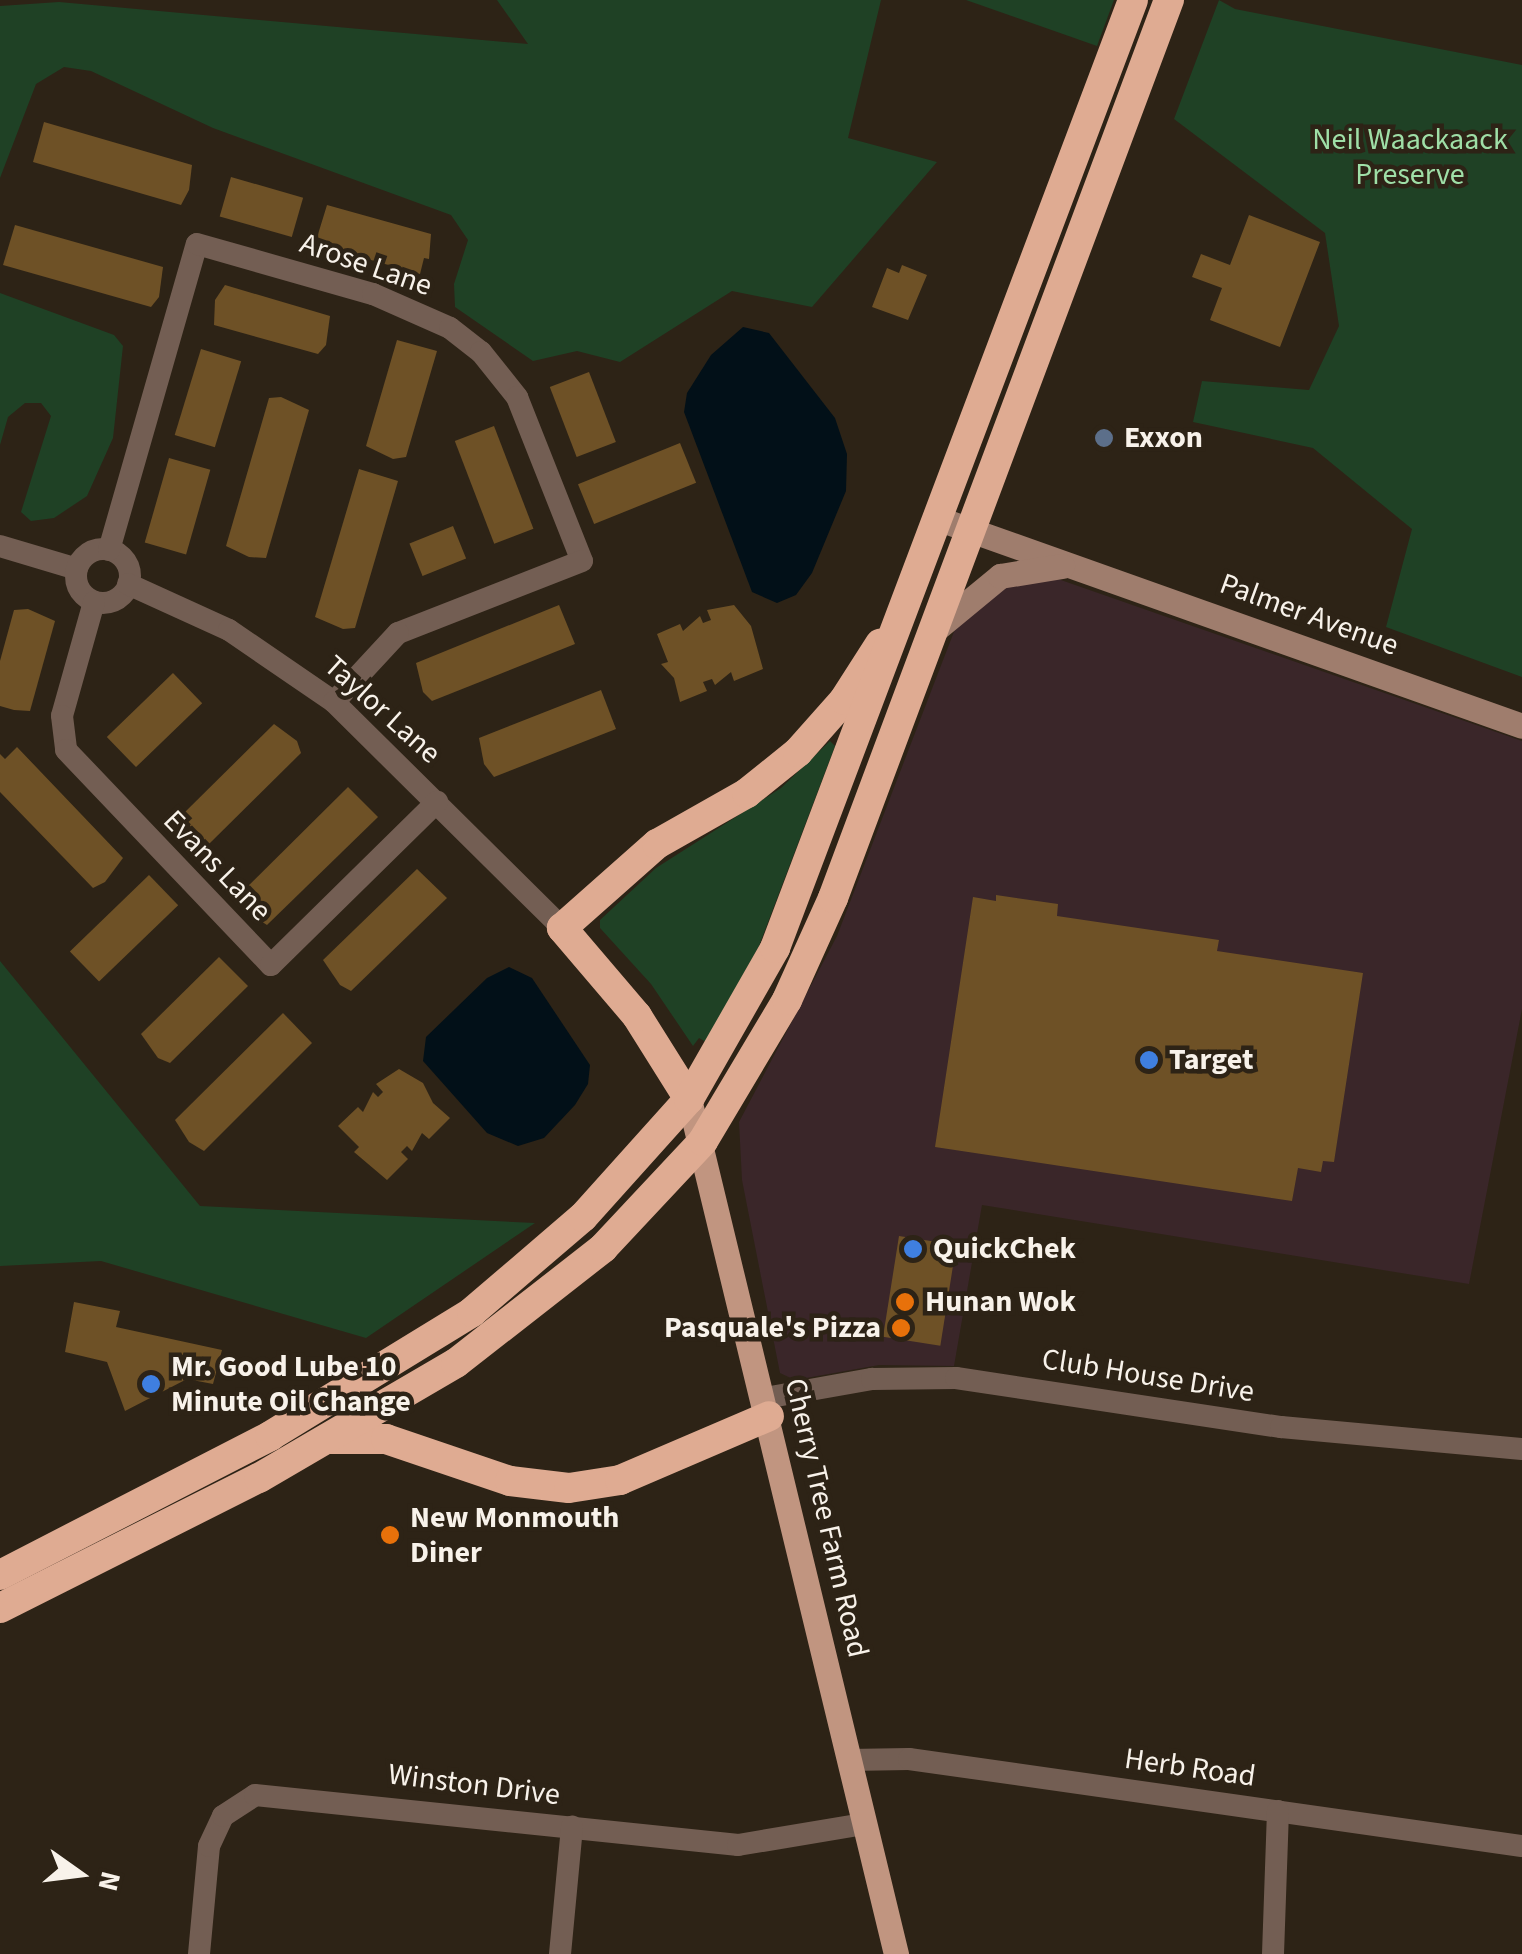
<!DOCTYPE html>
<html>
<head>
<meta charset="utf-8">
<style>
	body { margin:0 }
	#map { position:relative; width:1522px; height:1954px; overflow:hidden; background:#2d2316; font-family:"Source Sans 3",sans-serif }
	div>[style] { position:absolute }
	.commercial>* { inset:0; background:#3a2629 }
	.green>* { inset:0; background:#1f4125 }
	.water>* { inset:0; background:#021018 }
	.building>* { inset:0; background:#6e5126; transform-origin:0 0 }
	.street>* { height:22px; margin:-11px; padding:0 11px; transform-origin:11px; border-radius:11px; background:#735e53 }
	.street>.ring { margin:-11px; padding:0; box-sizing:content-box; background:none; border:22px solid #735e53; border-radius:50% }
	.secondary>* { height:25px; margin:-12.5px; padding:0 12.5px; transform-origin:12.5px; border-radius:12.5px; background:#9f7d6d }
	.primary>* { height:25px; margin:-12.5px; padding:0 12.5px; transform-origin:12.5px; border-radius:12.5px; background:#c19580 }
	.highway>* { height:30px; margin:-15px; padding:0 15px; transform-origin:15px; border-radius:15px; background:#dfab92 }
	.dots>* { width:28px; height:28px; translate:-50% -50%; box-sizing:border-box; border:5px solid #2d2316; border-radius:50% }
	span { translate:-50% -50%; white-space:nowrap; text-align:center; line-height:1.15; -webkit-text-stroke:9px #2d2316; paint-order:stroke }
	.park-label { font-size:30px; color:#9fdfa7 }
	.street-label { font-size:30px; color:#f8f2ea }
	.poi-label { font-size:30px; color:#f8f2ea; font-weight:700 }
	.left { translate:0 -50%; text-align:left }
	.right { translate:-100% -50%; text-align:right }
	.north { position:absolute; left:30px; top:1824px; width:100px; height:100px; -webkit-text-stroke:8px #2d2316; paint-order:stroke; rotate:104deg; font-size:28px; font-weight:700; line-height:40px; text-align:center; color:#f8f2ea }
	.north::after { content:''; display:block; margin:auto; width:35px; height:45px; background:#f8f2ea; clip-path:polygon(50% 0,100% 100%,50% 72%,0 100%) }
</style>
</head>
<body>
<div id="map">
	<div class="commercial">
		<i style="clip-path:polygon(1018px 579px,1058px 579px,1522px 741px,1522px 1009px,1469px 1284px,982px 1205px,954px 1366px,879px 1365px,795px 1380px,780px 1373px,742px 1180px,739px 1122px,837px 936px,955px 629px,984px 594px)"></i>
	</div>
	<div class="green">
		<i style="clip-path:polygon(497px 0,881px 0,848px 138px,937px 162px,812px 307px,732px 291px,620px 362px,577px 351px,533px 361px,455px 307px,454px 284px,468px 240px,451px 215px,213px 128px,91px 71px,64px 67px,36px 84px,0 178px,0 6px,59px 2px,528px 44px)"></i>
		<i style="clip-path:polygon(966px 0,1114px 0,1097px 46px)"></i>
		<i style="clip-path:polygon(1219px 0,1235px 9px,1522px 65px,1522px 677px,1386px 627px,1412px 529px,1313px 448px,1193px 422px,1202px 381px,1309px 390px,1339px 326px,1325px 233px,1174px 119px)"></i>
		<i style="clip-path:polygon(0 293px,114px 335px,123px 346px,113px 438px,87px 496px,54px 518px,31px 521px,21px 512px,51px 416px,41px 403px,25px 403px,8px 417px,0 445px)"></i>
		<i style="clip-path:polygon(830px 741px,835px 746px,759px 946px,706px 1042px,699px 1038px,693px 1046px,651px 984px,600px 928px,600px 920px,656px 868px,781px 788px)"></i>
		<i style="clip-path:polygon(0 961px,200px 1206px,535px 1223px,366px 1338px,101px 1261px,0 1266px)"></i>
	</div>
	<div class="water">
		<i style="clip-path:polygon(743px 327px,769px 333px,835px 418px,847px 454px,846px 491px,812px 573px,796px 595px,777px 603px,752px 592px,684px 412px,687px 393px,711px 355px)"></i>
		<i style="clip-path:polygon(509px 967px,532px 978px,590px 1065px,588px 1084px,575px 1105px,544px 1138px,518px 1146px,487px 1133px,423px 1061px,426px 1037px,487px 978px)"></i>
	</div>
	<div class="building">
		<i style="clip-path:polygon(44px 122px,192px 165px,189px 190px,181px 205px,33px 162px)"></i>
		<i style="left:231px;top:177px;width:75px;height:41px;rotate:16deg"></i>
		<i style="clip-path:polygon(327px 205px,431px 234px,429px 259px,424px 258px,420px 274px,315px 244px)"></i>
		<i style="clip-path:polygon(1249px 215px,1320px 242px,1280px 347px,1210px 320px,1222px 288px,1192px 277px,1201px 254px,1230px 265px)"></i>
		<i style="clip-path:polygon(15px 225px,163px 267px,159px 297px,151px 307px,3px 265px)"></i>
		<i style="clip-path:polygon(902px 265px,927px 275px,908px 320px,872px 307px,887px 268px,899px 273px)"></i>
		<i style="clip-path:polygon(225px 285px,330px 316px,326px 345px,318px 354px,214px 325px,215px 300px)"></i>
		<i style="clip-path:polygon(397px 340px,437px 351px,406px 457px,393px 459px,366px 446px)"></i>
		<i style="left:201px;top:349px;width:42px;height:90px;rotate:17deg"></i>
		<i style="left:589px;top:372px;width:75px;height:42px;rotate:69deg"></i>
		<i style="clip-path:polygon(281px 397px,309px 410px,266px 558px,249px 557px,226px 546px,269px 398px)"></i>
		<i style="left:494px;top:426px;width:110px;height:42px;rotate:69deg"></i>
		<i style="left:680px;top:443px;width:43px;height:110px;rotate:68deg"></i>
		<i style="left:169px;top:458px;width:43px;height:88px;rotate:16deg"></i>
		<i style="clip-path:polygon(359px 469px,398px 481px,355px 628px,343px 629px,315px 617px)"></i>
		<i style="left:453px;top:526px;width:35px;height:47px;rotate:68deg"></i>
		<i style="clip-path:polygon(559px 605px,575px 644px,432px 701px,423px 692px,416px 663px)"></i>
		<i style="clip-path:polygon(734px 605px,751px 626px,763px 669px,734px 681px,731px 672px,715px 685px,712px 679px,703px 682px,707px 691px,680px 702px,674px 678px,661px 664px,668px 662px,657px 634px,680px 624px,683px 631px,700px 616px,703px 623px,711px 620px,707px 610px)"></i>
		<i style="clip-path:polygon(28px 609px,55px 621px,30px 711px,14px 710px,0 706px,0 661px,14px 610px)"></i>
		<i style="left:173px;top:673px;width:42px;height:92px;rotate:46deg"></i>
		<i style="clip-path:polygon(601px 690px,616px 729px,494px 777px,484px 764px,479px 738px)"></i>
		<i style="clip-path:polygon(274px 724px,297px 741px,301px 753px,209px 844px,198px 838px,182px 815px)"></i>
		<i style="clip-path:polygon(17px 747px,123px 858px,105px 882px,93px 888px,0 792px,0 754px,5px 759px)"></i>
		<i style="clip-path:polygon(348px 787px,378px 817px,267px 925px,253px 916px,239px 895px)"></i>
		<i style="clip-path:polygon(417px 869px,447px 898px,351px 991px,340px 985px,323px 960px)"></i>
		<i style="left:149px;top:875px;width:42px;height:110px;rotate:46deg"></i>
		<i style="clip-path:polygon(996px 895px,1058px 904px,1057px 916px,1219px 940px,1217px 951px,1363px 973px,1334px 1162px,1323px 1161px,1321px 1172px,1298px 1168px,1292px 1201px,935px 1147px,973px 897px,996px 901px)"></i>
		<i style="clip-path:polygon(219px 957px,248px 986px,170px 1063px,158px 1058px,141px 1034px)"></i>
		<i style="clip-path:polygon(283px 1013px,312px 1043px,204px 1151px,189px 1142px,175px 1120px)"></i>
		<i style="clip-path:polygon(399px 1069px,423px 1083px,433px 1103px,450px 1118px,429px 1139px,422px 1133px,412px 1151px,407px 1146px,401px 1152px,408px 1159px,387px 1180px,354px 1152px,359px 1147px,338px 1126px,358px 1107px,363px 1112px,373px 1092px,378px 1097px,383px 1092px,376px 1084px)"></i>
		<i style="left:899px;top:1236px;width:58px;height:102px;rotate:9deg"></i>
		<i style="clip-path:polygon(74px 1302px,120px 1311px,116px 1327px,222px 1350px,213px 1384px,187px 1379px,125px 1411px,107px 1362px,65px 1352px)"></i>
	</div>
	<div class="street">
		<i style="left:0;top:546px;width:80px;rotate:16.6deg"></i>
		<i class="ring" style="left:76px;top:549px;width:32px;height:32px"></i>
		<i style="left:109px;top:550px;width:318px;rotate:-74deg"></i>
		<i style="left:197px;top:244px;width:183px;rotate:15.9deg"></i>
		<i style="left:373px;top:294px;width:84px;rotate:23.8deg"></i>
		<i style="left:450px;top:328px;width:39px;rotate:38deg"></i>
		<i style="left:481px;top:352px;width:58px;rotate:51.3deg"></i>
		<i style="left:517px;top:397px;width:176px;rotate:68.4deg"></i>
		<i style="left:582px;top:561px;width:198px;rotate:158.6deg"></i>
		<i style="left:398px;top:633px;width:94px;rotate:132.8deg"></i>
		<i style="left:128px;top:584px;width:111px;rotate:24.5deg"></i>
		<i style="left:229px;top:630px;width:127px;rotate:34.4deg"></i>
		<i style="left:334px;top:702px;width:321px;rotate:44.7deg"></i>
		<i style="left:94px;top:602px;width:118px;rotate:105.7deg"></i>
		<i style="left:62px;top:716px;width:34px;rotate:83deg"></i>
		<i style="left:66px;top:750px;width:297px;rotate:46.4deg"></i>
		<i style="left:271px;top:965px;width:233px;rotate:-44.5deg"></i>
		<i style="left:765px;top:1398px;width:109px;rotate:-10.1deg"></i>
		<i style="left:872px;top:1379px;width:84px;rotate:-0.7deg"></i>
		<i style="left:956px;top:1378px;width:329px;rotate:8.6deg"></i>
		<i style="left:1281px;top:1427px;width:242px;rotate:5.2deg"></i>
		<i style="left:849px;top:1760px;width:60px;rotate:-1deg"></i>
		<i style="left:909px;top:1759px;width:619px;rotate:8.08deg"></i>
		<i style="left:199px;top:1954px;width:108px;rotate:-84.7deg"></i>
		<i style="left:209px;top:1846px;width:33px;rotate:-65deg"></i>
		<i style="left:223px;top:1816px;width:38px;rotate:-33deg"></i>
		<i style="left:255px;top:1795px;width:486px;rotate:5.9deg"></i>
		<i style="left:738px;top:1845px;width:128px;rotate:-9.5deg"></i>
		<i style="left:560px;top:1954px;width:128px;rotate:-84.6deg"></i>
		<i style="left:1273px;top:1954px;width:143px;rotate:-88deg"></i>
	</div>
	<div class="secondary">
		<i style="left:942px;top:520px;width:615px;rotate:19.55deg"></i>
		<i style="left:937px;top:628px;width:82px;rotate:-39.5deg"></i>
		<i style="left:1000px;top:576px;width:63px;rotate:-9.2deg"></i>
	</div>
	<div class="primary">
		<i style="left:689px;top:1099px;width:880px;rotate:76.39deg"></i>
	</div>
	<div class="highway">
		<i style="left:689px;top:1099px;width:98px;rotate:-122.1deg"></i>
		<i style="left:637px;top:1016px;width:116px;rotate:-130.4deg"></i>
		<i style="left:562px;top:928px;width:127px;rotate:-41.5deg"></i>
		<i style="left:657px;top:844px;width:103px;rotate:-29.5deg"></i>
		<i style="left:747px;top:793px;width:65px;rotate:-38.8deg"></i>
		<i style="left:798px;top:752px;width:69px;rotate:-48.5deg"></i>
		<i style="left:844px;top:700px;width:67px;rotate:-57.3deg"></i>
		<i style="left:327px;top:1439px;width:59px"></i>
		<i style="left:386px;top:1439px;width:131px;rotate:18.7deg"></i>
		<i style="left:510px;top:1481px;width:59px;rotate:6.8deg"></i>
		<i style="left:569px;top:1488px;width:52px;rotate:-8.9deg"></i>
		<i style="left:620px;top:1480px;width:162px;rotate:-23.2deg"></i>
		<i style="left:0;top:1575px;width:304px;rotate:-27.2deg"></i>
		<i style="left:270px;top:1436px;width:237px;rotate:-31.5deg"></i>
		<i style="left:472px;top:1312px;width:146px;rotate:-40.6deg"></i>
		<i style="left:583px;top:1217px;width:159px;rotate:-48.1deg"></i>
		<i style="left:689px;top:1099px;width:174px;rotate:-60.3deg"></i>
		<i style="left:775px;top:948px;width:1013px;rotate:-69.31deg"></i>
		<i style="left:0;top:1608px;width:290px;rotate:-26.7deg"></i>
		<i style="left:259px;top:1478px;width:228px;rotate:-30.3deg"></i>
		<i style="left:456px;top:1363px;width:187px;rotate:-38deg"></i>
		<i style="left:603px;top:1248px;width:146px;rotate:-46.9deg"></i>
		<i style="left:703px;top:1141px;width:164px;rotate:-59.2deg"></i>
		<i style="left:787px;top:1000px;width:112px;rotate:-65.7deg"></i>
		<i style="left:833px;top:898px;width:959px;rotate:-69.49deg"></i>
	</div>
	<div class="dots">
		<i style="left:1104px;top:438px;background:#5c6f8a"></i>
		<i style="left:1149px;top:1060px;background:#3f7fe0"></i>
		<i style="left:913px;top:1249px;background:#3f7fe0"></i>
		<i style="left:905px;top:1302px;background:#e8710a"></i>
		<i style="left:901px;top:1328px;background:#e8710a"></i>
		<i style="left:151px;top:1384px;background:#3f7fe0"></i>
		<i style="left:390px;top:1535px;background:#e8710a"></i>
	</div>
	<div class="park-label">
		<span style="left:1410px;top:157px">Neil Waackaack<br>Preserve</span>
	</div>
	<div class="street-label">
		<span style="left:366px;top:265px;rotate:19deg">Arose Lane</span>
		<span style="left:1309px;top:615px;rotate:20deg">Palmer Avenue</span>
		<span style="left:382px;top:710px;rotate:42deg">Taylor Lane</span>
		<span style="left:217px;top:866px;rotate:46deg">Evans Lane</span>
		<span style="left:1148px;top:1376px;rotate:9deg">Club House Drive</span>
		<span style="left:826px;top:1518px;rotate:77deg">Cherry Tree Farm Road</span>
		<span style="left:1190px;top:1768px;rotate:8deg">Herb Road</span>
		<span style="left:474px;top:1785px;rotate:7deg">Winston Drive</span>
	</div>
	<div class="poi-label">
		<span class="left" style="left:1124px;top:438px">Exxon</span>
		<span class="left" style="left:1169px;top:1060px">Target</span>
		<span class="left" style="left:933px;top:1249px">QuickChek</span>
		<span class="left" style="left:925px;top:1302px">Hunan Wok</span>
		<span class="right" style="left:881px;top:1328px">Pasquale's Pizza</span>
		<span class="left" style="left:171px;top:1384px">Mr. Good Lube 10<br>Minute Oil Change</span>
		<span class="left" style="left:410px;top:1535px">New Monmouth<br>Diner</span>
	</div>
	<div class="north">N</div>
</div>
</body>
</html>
